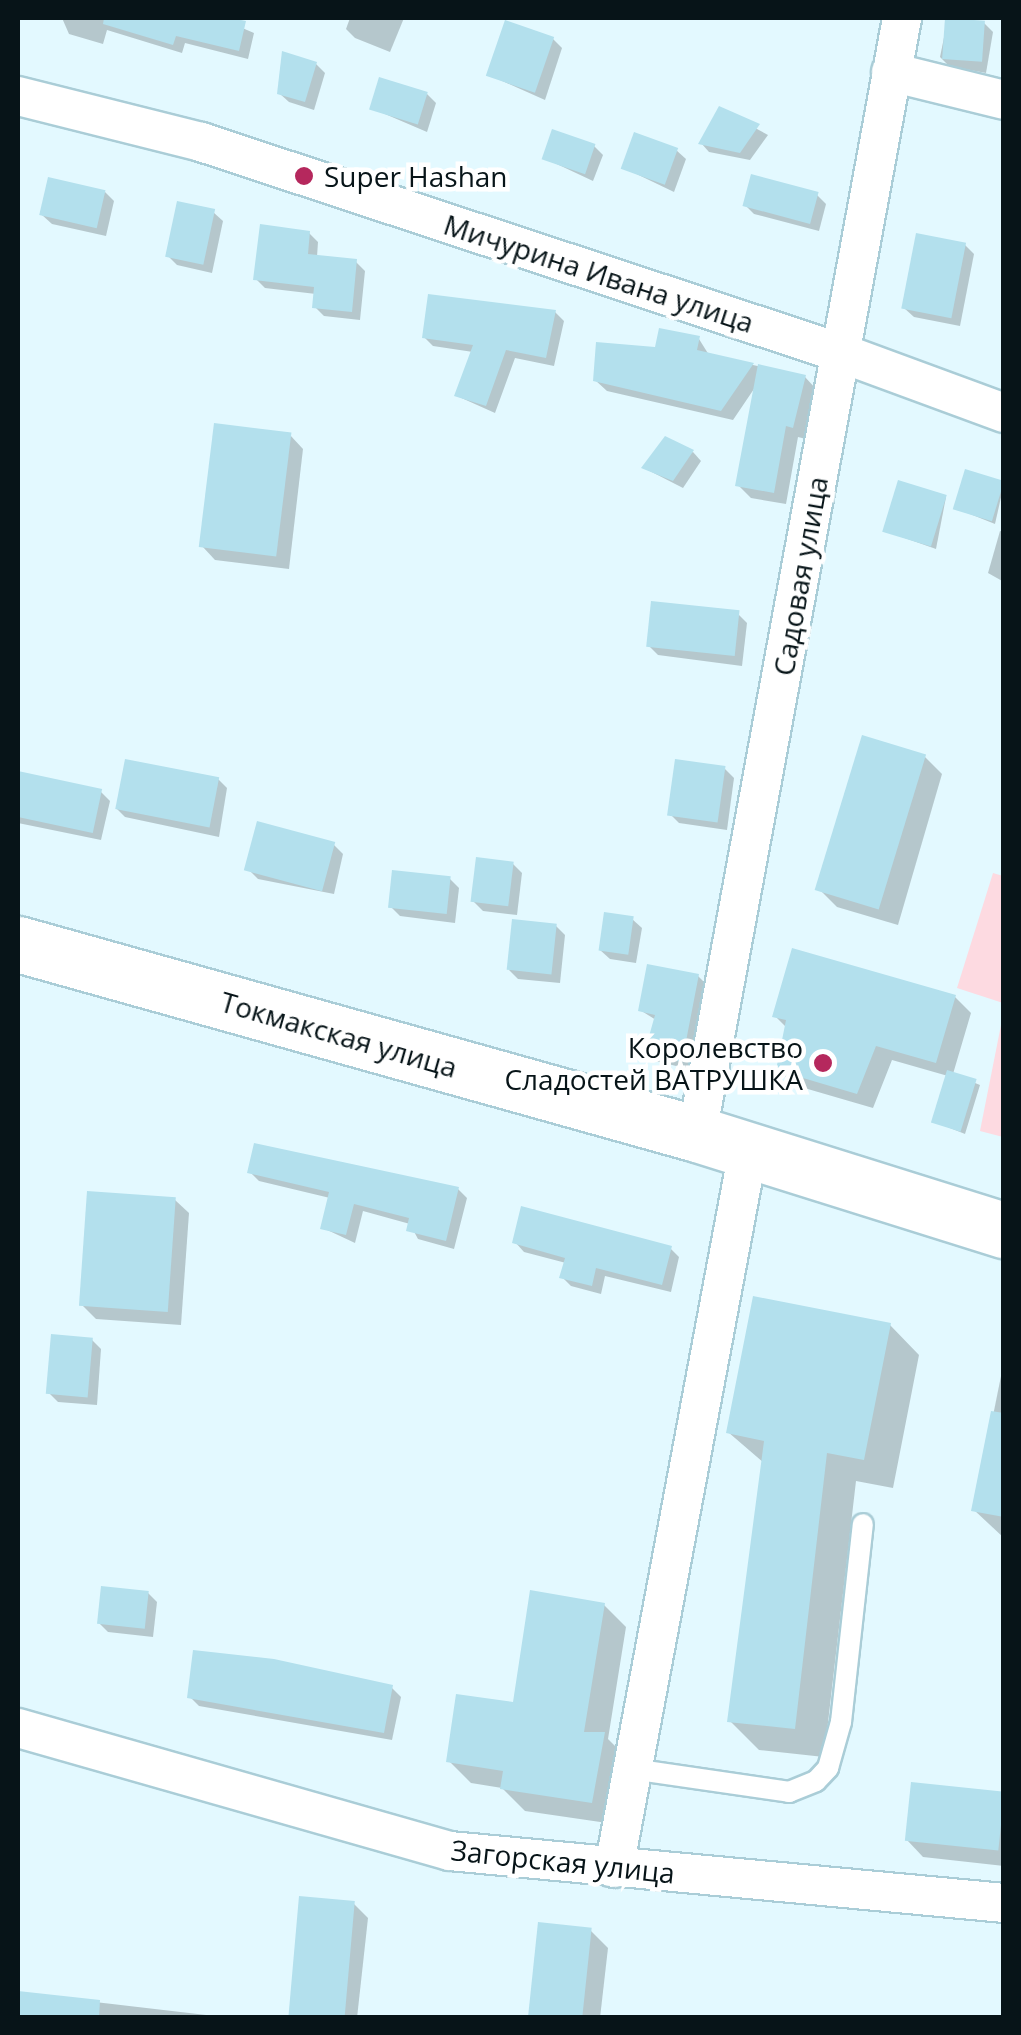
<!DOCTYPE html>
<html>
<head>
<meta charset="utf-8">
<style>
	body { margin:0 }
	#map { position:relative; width:1021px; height:2035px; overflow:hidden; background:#e3f9ff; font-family:"Open Sans",sans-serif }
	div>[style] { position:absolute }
	.green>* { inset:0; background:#fddae1 }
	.shadow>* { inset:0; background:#0003 }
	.building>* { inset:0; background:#b3e0ed; transform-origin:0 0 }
	.roads { filter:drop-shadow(2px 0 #aacdd7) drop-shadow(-2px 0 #aacdd7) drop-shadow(0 2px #aacdd7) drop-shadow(0 -2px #aacdd7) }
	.service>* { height:20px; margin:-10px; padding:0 10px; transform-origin:10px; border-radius:10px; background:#fff }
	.minor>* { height:38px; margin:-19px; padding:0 19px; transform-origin:19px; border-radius:19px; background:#fff }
	.secondary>* { height:55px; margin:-27.5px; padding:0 27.5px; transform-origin:27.5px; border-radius:27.5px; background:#fff }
	.dots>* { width:28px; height:28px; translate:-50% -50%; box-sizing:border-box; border:5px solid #fff; border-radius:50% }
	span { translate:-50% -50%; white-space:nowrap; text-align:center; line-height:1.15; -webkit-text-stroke:9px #fff; paint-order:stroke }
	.poi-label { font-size:28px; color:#071418 }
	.left { translate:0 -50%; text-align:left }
	.right { translate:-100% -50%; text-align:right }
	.street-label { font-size:28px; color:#071418 }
	.frame { position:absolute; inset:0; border:20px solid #071418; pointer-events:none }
</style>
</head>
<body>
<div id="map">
	<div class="green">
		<i style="clip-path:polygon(993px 873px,1003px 876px,1003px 1003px,957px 988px)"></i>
		<i style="clip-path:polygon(1003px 1015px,1004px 1137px,1003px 1137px,980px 1131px)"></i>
	</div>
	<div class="shadow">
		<i style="clip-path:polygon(62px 18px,219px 18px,254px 33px,248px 59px,185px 43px,182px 53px,107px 30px,103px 44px,69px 34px)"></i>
		<i style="clip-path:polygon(350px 18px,404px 18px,390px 52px,355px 38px,346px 29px)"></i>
		<i style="clip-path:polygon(948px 18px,984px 23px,993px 32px,986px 73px,949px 66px,940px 57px)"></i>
		<i style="clip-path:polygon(553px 39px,562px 48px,545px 100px,489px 75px)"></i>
		<i style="clip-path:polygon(316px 64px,325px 73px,314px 110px,289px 102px,279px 93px)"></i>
		<i style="clip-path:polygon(427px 94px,436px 103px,427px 132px,371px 108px)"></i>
		<i style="clip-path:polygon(720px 109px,768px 135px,750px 160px,709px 152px,701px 143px)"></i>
		<i style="clip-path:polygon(594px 146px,603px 155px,593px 181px,544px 158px)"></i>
		<i style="clip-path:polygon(676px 150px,686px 159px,674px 192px,624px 168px)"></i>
		<i style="clip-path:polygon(105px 192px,114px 201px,106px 236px,52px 224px,42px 215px)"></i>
		<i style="clip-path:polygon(817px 195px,826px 204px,819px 231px,754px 214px,745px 205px)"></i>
		<i style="clip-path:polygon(213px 212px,223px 221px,212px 273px,177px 265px,168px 256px)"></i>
		<i style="clip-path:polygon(309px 233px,318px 242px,317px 257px,356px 262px,365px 271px,360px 320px,324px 316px,315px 307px,316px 294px,265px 288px,256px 279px)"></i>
		<i style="clip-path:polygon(965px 245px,974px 254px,960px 326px,914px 317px,904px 308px)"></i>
		<i style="clip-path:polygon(555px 312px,564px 321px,554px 366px,515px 358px,495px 413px,457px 396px,473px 352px,433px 346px,424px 337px)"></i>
		<i style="clip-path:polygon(699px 339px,709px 355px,805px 377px,817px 390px,806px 439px,798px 437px,786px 504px,751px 498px,738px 485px,756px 386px,733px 420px,607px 391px,595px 380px)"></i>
		<i style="clip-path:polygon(290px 435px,303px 449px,289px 569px,215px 560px,202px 546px)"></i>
		<i style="clip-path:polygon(693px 452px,701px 461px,683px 488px,644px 468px)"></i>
		<i style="clip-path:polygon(967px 472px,1004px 484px,995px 524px,955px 508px)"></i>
		<i style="clip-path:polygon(946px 497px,936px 549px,885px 531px)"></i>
		<i style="clip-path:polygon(1000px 531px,1004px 532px,1004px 582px,988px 573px)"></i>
		<i style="clip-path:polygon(738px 614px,747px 623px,742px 666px,658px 655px,649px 646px)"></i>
		<i style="clip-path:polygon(924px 756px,942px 774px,898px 925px,837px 907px,819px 889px)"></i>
		<i style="clip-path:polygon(725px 769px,734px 778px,727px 830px,679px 823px,670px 814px)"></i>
		<i style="clip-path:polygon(18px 775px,101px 792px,110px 801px,101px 840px,18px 823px)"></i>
		<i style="clip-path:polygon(218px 779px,227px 788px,219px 837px,125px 817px,116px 808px)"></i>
		<i style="clip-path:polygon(334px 845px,343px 854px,334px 894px,258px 879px,249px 870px)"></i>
		<i style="clip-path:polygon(513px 864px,522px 873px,517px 915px,483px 911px,474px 902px)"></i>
		<i style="clip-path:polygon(450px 879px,459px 888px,455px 923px,400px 916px,391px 907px)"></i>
		<i style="clip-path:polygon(632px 919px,642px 928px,636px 963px,610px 959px,600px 950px)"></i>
		<i style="clip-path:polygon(556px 926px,565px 935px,560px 983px,518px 979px,509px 970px)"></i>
		<i style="clip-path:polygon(698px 976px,706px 984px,689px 1069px,655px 1061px,647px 1053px,656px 1020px,640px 1010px)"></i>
		<i style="clip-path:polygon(955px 997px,971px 1013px,953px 1074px,980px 1085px,965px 1134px,935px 1122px,948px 1076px,892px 1060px,873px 1108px,794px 1085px,778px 1069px,787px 1028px,775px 1016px)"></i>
		<i style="clip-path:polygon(250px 1172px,458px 1189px,467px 1198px,454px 1249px,418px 1239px,410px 1224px,363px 1211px,355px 1243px,323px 1228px,330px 1198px,259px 1181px)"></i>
		<i style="clip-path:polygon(175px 1200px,189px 1213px,181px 1325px,96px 1319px,82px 1305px)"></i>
		<i style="clip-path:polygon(515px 1242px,670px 1248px,679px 1257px,671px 1292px,605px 1276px,601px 1294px,571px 1286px,562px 1277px,566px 1263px,524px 1252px)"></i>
		<i style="clip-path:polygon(890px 1325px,919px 1355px,893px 1488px,856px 1481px,824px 1757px,759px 1750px,730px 1721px,764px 1463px,728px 1432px)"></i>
		<i style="clip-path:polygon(92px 1340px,101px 1349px,97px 1405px,58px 1402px,49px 1393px)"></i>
		<i style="clip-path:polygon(1001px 1376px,1004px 1377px,1004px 1538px,974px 1510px)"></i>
		<i style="clip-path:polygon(148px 1593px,157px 1602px,153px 1637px,108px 1632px,99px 1623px)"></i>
		<i style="clip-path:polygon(604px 1605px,626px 1627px,608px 1739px,625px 1756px,614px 1824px,525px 1811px,502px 1788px,471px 1783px,449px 1761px,515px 1705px)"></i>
		<i style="clip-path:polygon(392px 1688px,401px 1697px,392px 1740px,199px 1706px,190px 1697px)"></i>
		<i style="clip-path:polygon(1004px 1795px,1004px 1866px,923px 1857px,907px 1840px)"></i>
		<i style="clip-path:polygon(354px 1904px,368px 1918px,357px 2018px,288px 2018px)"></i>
		<i style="clip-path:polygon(591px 1931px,608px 1948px,600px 2018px,530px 2018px)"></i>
		<i style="clip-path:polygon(18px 1993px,232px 2018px,18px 2018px)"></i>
	</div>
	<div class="building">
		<i style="clip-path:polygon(104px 18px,231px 18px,246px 21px,239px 51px,176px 36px,173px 45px,103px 24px)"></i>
		<i style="left:945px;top:18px;width:40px;height:41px;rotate:4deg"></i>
		<i style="left:505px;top:20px;width:52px;height:59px;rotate:19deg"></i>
		<i style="clip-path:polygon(282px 51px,317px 62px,305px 102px,277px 94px)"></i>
		<i style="left:379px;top:77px;width:51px;height:34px;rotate:17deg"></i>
		<i style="clip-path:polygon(719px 106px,760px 124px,740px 153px,698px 144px)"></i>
		<i style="left:552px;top:129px;width:46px;height:32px;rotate:19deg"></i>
		<i style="left:634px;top:132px;width:47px;height:39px;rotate:20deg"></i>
		<i style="left:751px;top:174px;width:70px;height:33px;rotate:15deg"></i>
		<i style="left:48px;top:177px;width:59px;height:39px;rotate:13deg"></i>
		<i style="left:177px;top:201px;width:39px;height:57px;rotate:12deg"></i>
		<i style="clip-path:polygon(260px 224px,310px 231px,308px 254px,357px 259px,352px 312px,312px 308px,314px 287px,253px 280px)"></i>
		<i style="left:916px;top:233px;width:51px;height:77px;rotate:11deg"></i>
		<i style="clip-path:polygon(428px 294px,556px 310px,546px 358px,506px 350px,486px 406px,454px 396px,473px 345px,422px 338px)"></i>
		<i style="clip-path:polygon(659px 328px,700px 336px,697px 350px,754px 363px,721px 411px,593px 381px,596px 342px,655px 347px)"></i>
		<i style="clip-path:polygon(758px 364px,806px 375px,793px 428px,786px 426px,774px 493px,735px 486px)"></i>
		<i style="left:214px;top:423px;width:78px;height:125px;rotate:7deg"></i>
		<i style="clip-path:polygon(665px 436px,694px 450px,673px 481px,641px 468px)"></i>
		<i style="left:965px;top:469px;width:41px;height:42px;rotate:17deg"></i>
		<i style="left:898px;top:480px;width:51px;height:54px;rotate:17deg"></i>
		<i style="left:651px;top:601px;width:89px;height:46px;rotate:6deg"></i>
		<i style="left:862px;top:735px;width:67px;height:162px;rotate:17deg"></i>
		<i style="left:125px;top:759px;width:96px;height:51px;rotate:11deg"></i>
		<i style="left:675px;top:759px;width:51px;height:57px;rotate:8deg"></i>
		<i style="left:18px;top:771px;width:86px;height:45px;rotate:12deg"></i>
		<i style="left:257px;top:821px;width:81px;height:51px;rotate:15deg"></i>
		<i style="left:476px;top:857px;width:38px;height:45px;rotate:7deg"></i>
		<i style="left:392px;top:870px;width:59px;height:38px;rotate:6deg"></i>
		<i style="left:604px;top:912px;width:30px;height:39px;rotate:8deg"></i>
		<i style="left:512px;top:919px;width:45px;height:51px;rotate:6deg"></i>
		<i style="clip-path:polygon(792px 948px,956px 995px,936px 1063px,876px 1046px,857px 1094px,776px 1070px,786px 1020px,772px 1017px)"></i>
		<i style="clip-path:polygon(647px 964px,699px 974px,682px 1062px,644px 1054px,655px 1015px,638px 1011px)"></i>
		<i style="left:947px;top:1070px;width:31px;height:55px;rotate:17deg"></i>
		<i style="clip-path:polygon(254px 1143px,459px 1187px,446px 1241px,406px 1231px,409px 1218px,354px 1204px,346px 1235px,320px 1229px,329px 1192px,247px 1173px)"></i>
		<i style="left:87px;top:1191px;width:89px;height:115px;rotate:4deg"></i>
		<i style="clip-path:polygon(521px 1206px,672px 1246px,662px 1285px,596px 1268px,592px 1286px,559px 1278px,565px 1258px,512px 1243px)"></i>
		<i style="clip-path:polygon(753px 1296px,891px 1323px,864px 1460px,827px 1453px,795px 1729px,727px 1722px,764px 1441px,726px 1433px)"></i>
		<i style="left:51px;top:1334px;width:42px;height:60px;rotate:5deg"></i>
		<i style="clip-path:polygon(991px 1411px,1004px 1413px,1004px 1517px,971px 1511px)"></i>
		<i style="left:101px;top:1586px;width:48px;height:38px;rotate:6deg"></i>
		<i style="clip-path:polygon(530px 1590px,605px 1603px,584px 1732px,605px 1732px,592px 1803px,500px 1789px,503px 1771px,446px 1762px,456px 1694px,513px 1702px)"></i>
		<i style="clip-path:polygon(193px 1650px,274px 1659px,393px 1685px,384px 1733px,187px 1698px)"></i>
		<i style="left:911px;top:1782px;width:94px;height:59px;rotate:6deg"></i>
		<i style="left:299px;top:1896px;width:56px;height:123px;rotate:5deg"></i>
		<i style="left:538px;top:1922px;width:54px;height:97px;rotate:6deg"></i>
		<i style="clip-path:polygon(18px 1991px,100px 2000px,99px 2018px,18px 2018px)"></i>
	</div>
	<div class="roads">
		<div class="service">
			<i style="left:632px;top:1769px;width:159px;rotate:8.3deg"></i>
			<i style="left:789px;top:1792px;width:29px;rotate:-22deg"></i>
			<i style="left:816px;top:1781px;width:18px;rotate:-47deg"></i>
			<i style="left:828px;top:1768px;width:48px;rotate:-74.2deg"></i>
			<i style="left:841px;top:1722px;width:199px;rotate:-83.7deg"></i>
		</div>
		<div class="minor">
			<i style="left:891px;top:72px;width:116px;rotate:13.9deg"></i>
			<i style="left:18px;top:96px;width:189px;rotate:14.1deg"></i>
			<i style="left:201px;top:142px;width:674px;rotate:18.25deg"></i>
			<i style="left:841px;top:353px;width:174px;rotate:20.2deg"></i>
			<i style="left:697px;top:1134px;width:1135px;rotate:-79.59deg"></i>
			<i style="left:18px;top:1728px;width:449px;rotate:15.9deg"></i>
			<i style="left:450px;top:1851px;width:556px;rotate:5.36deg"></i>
			<i style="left:614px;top:1868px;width:729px;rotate:-79.41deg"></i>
		</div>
		<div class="secondary">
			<i style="left:18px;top:944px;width:705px;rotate:15.63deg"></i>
			<i style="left:697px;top:1134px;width:322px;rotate:17.4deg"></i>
		</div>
	</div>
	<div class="dots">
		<i style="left:304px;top:176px;background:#b5285d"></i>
		<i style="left:823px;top:1063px;background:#b5285d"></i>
	</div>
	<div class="poi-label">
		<span class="left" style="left:324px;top:176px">Super Hashan</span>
		<span class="right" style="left:803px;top:1063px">Королевство<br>Сладостей ВАТРУШКА</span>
	</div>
	<div class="street-label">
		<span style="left:599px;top:273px;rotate:18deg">Мичурина Ивана улица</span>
		<span style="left:800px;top:576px;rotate:-80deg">Садовая улица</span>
		<span style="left:339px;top:1034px;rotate:16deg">Токмакская улица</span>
		<span style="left:563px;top:1861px;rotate:6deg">Загорская улица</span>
	</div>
	<div class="frame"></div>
</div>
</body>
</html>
